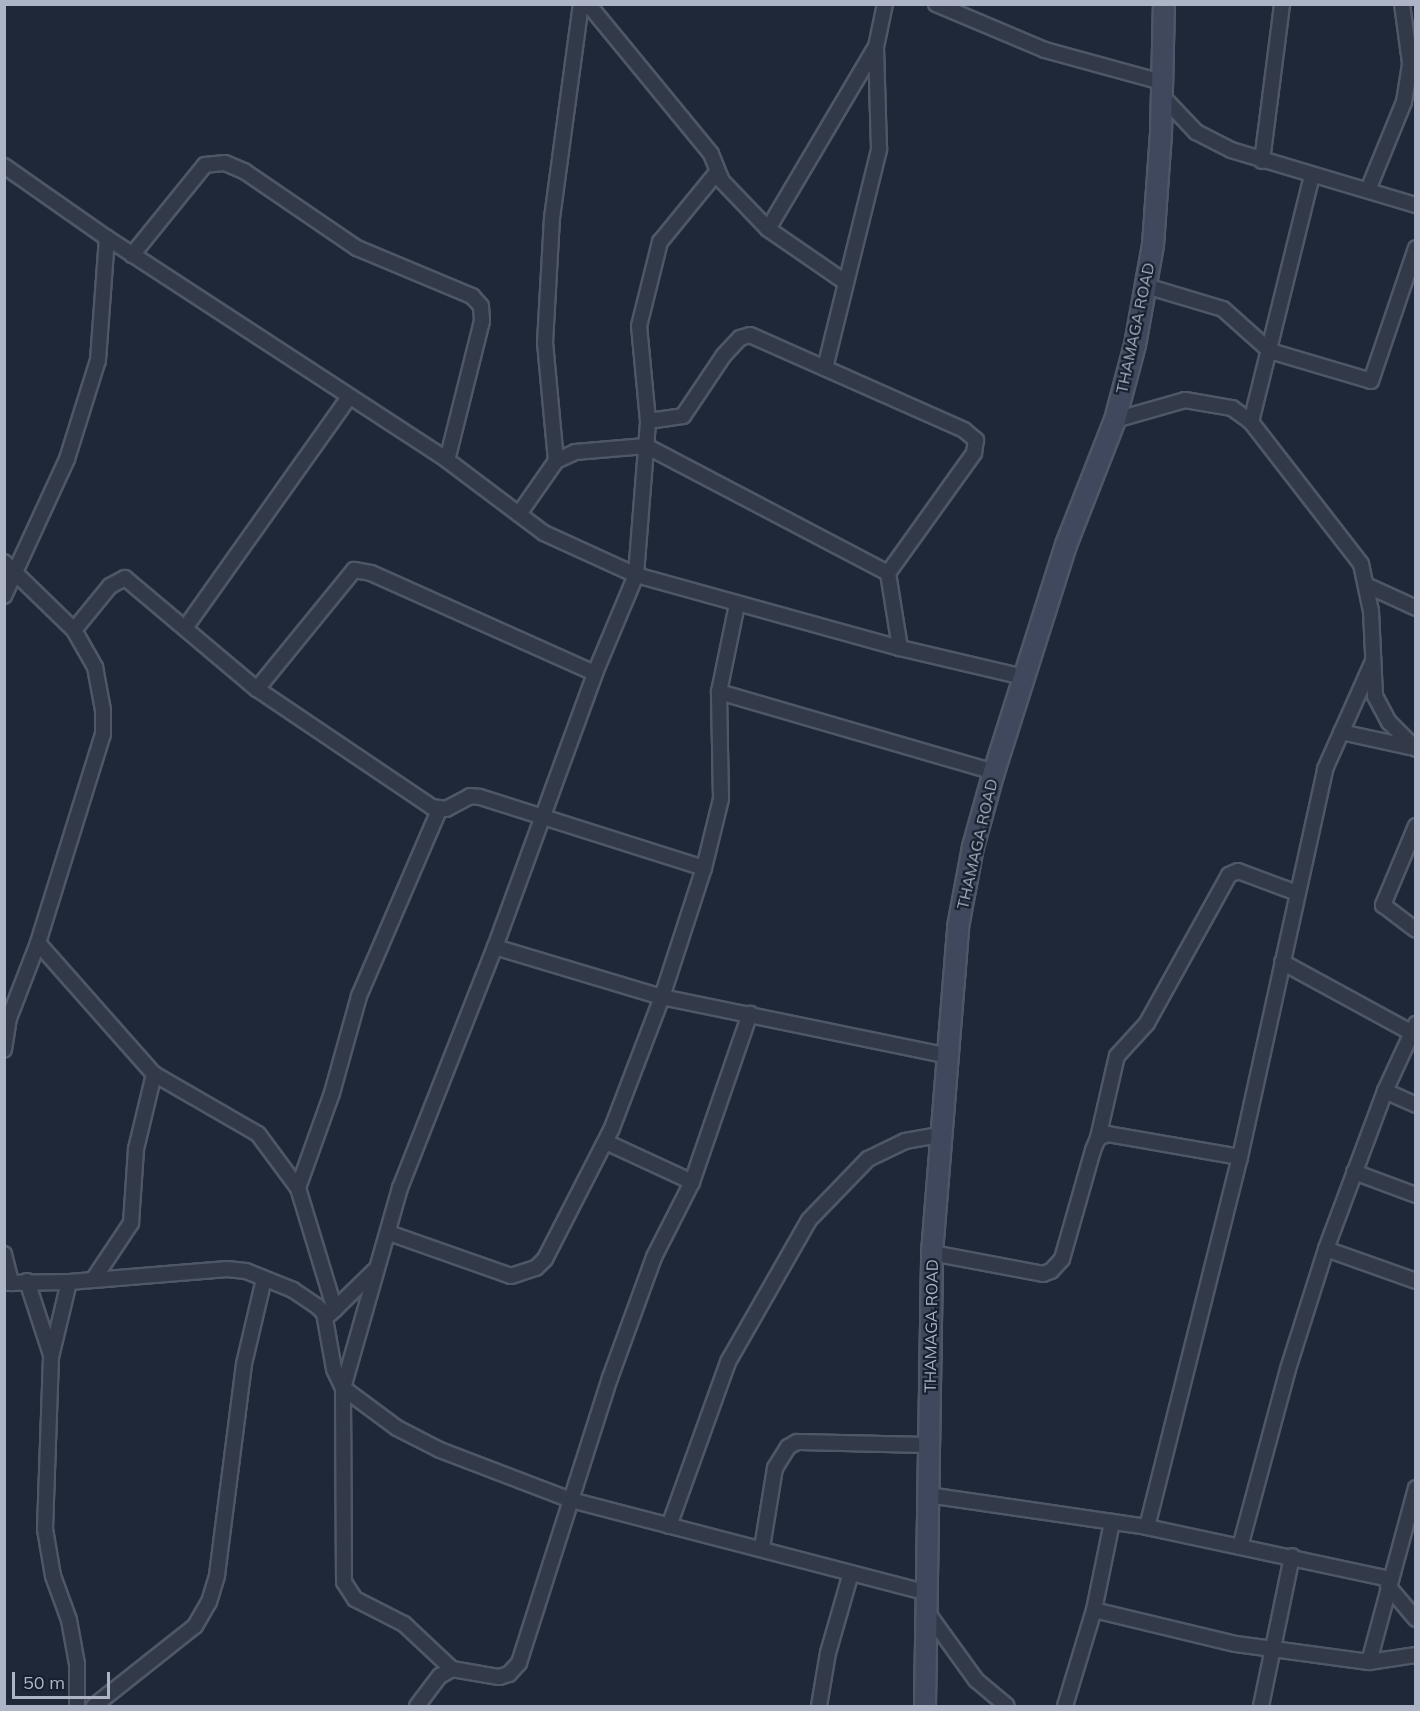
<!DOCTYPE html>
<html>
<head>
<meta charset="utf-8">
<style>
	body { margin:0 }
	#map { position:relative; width:1420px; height:1711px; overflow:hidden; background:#1e2839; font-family:Mulish,sans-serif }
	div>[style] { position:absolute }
	.roads { filter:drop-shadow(2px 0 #4f5767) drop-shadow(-2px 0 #4f5767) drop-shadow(0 2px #4f5767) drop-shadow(0 -2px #4f5767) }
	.street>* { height:14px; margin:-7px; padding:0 7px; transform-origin:7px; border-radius:7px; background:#323a49 }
	.secondary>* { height:20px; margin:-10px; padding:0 10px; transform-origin:10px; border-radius:10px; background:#3f485d }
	span { translate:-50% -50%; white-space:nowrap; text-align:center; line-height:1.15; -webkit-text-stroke:4.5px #171f2e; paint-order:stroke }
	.street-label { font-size:16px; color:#acb4c6 }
	.frame { position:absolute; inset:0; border:6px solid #acb4c6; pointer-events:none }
	.scale { position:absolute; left:12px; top:1672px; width:98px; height:27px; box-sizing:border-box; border:3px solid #acb4c6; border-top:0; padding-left:8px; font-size:18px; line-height:21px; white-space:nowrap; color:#acb4c6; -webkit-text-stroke:4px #171f2e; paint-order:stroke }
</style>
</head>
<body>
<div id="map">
	<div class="roads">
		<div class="street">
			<i style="left:588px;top:4px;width:194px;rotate:50.6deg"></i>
			<i style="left:711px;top:154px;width:29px;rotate:68deg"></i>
			<i style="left:722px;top:181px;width:66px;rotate:46.2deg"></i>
			<i style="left:768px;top:229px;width:93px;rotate:34.5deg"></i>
			<i style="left:936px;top:4px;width:118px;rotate:22.9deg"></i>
			<i style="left:1045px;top:50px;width:121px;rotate:15.3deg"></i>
			<i style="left:1162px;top:96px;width:50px;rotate:46.6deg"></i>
			<i style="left:1196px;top:132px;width:39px;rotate:27deg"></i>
			<i style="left:1231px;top:150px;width:193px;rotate:16.6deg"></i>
			<i style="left:1262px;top:161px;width:158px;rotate:-82.7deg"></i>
			<i style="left:4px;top:166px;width:126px;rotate:35deg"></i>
			<i style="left:107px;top:238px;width:406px;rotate:33.1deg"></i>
			<i style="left:447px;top:460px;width:121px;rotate:37deg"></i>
			<i style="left:544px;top:533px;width:101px;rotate:24.5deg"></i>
			<i style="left:636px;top:575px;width:274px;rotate:15.5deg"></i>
			<i style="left:900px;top:648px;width:127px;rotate:13.2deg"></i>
			<i style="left:1368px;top:190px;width:95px;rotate:-67.8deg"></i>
			<i style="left:1404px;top:102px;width:39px;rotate:-81deg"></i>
			<i style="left:1410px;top:63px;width:60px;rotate:-97.7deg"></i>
			<i style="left:768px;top:229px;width:210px;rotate:-59.4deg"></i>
			<i style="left:132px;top:255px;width:116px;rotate:-51deg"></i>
			<i style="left:205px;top:165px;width:20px;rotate:-6deg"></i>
			<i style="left:225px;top:163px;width:21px;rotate:23deg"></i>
			<i style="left:244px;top:171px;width:137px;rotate:34.3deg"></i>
			<i style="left:357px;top:248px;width:125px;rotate:22.7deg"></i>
			<i style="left:472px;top:296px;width:13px;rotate:48deg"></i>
			<i style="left:481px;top:306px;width:15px;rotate:86deg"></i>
			<i style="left:482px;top:321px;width:143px;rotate:104.1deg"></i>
			<i style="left:1146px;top:286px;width:80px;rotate:16.6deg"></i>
			<i style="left:1223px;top:309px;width:63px;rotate:41.8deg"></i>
			<i style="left:1270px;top:351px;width:105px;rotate:16.5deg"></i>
			<i style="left:1371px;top:381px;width:140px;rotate:-71.3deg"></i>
			<i style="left:825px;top:368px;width:226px;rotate:-76.1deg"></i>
			<i style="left:879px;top:149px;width:102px;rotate:-91.7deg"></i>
			<i style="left:876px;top:47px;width:44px;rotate:-78.2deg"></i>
			<i style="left:1115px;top:420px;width:73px;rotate:-15.9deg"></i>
			<i style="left:1185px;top:400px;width:48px;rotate:9.7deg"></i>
			<i style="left:1232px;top:408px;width:24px;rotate:36deg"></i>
			<i style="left:1251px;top:422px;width:180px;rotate:52.2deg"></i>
			<i style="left:1361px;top:564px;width:48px;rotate:78deg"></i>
			<i style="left:1371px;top:611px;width:85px;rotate:87.3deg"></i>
			<i style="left:1375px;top:696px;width:30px;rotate:62deg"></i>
			<i style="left:1389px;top:722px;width:38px;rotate:45deg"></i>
			<i style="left:648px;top:421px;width:35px;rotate:-8deg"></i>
			<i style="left:683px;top:416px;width:73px;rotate:-56.1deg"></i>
			<i style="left:724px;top:355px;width:23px;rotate:-47deg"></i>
			<i style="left:740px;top:338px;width:10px;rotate:-17deg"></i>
			<i style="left:750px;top:335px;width:234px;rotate:23.9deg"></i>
			<i style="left:964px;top:430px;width:16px;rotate:40deg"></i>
			<i style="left:976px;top:440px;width:13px;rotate:99deg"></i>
			<i style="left:974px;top:453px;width:148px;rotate:125.6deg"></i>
			<i style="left:1251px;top:422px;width:254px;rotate:-76.1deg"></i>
			<i style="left:556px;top:461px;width:119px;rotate:-95.3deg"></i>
			<i style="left:545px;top:343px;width:125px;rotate:-86.8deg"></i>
			<i style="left:552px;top:218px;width:216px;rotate:-82.3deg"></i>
			<i style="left:519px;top:514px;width:65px;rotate:-55.1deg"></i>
			<i style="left:556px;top:461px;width:21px;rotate:-25deg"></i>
			<i style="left:575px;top:452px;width:71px;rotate:-4.8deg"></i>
			<i style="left:646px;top:446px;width:273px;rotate:27.7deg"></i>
			<i style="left:888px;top:573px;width:76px;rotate:80.9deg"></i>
			<i style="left:4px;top:562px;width:98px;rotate:44.2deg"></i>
			<i style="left:74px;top:630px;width:43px;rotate:60.4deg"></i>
			<i style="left:95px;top:667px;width:44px;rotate:79.5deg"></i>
			<i style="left:103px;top:710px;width:24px;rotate:90deg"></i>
			<i style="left:103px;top:734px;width:219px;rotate:107.3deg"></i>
			<i style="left:38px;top:943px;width:80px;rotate:111.1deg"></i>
			<i style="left:9px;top:1018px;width:32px;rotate:99deg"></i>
			<i style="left:1366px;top:585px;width:55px;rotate:24.7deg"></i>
			<i style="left:4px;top:596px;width:151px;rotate:-65.3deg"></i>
			<i style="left:67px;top:459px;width:104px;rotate:-72.6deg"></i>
			<i style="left:98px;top:360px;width:122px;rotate:-85.8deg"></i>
			<i style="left:185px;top:628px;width:283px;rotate:-54.6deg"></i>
			<i style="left:74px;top:630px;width:57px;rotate:-50.7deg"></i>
			<i style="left:110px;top:586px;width:17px;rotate:-28deg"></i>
			<i style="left:125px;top:578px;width:172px;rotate:40.1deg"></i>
			<i style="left:257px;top:689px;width:211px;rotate:34deg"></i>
			<i style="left:432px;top:807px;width:14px;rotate:8deg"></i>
			<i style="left:446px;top:809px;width:27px;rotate:-28deg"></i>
			<i style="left:470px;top:796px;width:10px;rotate:6deg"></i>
			<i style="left:480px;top:797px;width:235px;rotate:17.6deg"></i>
			<i style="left:257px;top:689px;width:154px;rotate:-50.8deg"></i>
			<i style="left:354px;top:570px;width:17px;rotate:10deg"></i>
			<i style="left:371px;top:573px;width:245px;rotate:24.1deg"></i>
			<i style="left:719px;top:692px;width:286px;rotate:16.2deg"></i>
			<i style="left:1341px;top:732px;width:71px;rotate:12.3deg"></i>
			<i style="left:1416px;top:826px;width:86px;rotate:112.7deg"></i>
			<i style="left:1383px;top:905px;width:41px;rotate:37.1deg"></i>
			<i style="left:38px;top:943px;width:175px;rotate:48.5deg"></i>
			<i style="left:154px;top:1074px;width:120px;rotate:30deg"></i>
			<i style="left:258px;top:1134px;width:67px;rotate:53.5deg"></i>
			<i style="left:298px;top:1188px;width:127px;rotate:73.1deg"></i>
			<i style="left:495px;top:947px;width:174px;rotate:16.7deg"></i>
			<i style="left:662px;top:997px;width:289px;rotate:11.6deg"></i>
			<i style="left:1282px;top:962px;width:153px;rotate:28.6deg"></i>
			<i style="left:1385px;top:1091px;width:34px;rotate:24deg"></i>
			<i style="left:1098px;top:1138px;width:84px;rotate:-77deg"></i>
			<i style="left:1117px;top:1056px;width:45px;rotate:-47.7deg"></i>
			<i style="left:1147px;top:1023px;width:169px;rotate:-61deg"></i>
			<i style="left:1229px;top:875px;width:10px;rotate:-24deg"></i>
			<i style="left:1238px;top:871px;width:63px;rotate:20.4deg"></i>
			<i style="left:606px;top:1142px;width:95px;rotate:24.9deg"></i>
			<i style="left:1354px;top:1172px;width:66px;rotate:20.4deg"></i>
			<i style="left:298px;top:1188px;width:101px;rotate:-70.3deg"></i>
			<i style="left:332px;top:1093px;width:101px;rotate:-74.4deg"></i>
			<i style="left:359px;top:996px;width:202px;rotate:-66.7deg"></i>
			<i style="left:389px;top:1233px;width:129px;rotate:19.4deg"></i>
			<i style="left:511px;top:1276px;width:26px;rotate:-18deg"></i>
			<i style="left:536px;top:1268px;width:13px;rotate:-45deg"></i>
			<i style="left:545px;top:1259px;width:147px;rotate:-62.9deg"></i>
			<i style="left:612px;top:1128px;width:140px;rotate:-69.1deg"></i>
			<i style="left:662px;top:997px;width:136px;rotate:-72deg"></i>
			<i style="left:704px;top:868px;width:71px;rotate:-76.2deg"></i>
			<i style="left:721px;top:799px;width:107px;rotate:-91.1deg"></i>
			<i style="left:719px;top:692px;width:90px;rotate:-78.4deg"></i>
			<i style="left:1326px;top:1249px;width:96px;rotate:19.6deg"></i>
			<i style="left:932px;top:1253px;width:113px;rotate:10.7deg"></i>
			<i style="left:1043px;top:1274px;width:9px;rotate:-21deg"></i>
			<i style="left:1051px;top:1271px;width:16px;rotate:-47deg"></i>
			<i style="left:1062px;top:1259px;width:113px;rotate:-74.1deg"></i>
			<i style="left:1093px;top:1150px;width:13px;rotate:-67deg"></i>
			<i style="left:1098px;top:1138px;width:11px;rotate:-22deg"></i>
			<i style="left:1108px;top:1134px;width:134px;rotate:9.9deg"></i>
			<i style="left:1240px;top:1157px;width:397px;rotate:-77.6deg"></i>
			<i style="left:1325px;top:769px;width:118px;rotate:-66deg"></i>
			<i style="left:4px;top:1254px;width:30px;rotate:76deg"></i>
			<i style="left:93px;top:1280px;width:69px;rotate:-56.3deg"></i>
			<i style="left:131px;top:1223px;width:74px;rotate:-86.1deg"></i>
			<i style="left:136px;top:1149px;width:77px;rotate:-76.5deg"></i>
			<i style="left:27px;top:1281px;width:78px;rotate:72deg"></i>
			<i style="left:69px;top:1282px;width:77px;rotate:103.5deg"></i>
			<i style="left:51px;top:1357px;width:172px;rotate:92deg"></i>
			<i style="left:45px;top:1529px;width:48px;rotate:80.3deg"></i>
			<i style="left:53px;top:1576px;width:47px;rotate:70deg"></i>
			<i style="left:69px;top:1620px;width:45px;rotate:79.7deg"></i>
			<i style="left:77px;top:1664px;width:42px;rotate:90deg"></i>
			<i style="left:4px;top:1283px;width:65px;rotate:-0.9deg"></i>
			<i style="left:69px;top:1282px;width:159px;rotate:-4.7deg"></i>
			<i style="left:227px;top:1269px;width:19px;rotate:6deg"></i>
			<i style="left:246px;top:1271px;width:51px;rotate:22deg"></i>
			<i style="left:293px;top:1290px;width:29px;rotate:34deg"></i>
			<i style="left:317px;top:1306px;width:10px;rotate:45deg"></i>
			<i style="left:324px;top:1313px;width:57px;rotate:79.9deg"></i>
			<i style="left:334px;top:1369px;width:21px;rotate:65deg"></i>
			<i style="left:343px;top:1388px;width:67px;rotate:36.5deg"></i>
			<i style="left:397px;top:1428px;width:48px;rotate:27.1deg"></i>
			<i style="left:440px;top:1450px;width:140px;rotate:20.9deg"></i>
			<i style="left:571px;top:1500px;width:368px;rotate:14.6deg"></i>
			<i style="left:330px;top:1314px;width:62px;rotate:-44.3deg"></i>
			<i style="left:928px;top:1495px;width:221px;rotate:8.3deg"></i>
			<i style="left:1147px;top:1527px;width:249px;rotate:12.1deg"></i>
			<i style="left:669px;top:1526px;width:174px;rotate:-70.2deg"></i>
			<i style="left:728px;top:1362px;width:163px;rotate:-60.3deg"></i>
			<i style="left:809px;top:1220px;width:85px;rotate:-46deg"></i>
			<i style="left:868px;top:1159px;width:41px;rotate:-25.9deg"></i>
			<i style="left:905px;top:1141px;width:35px;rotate:-10deg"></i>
			<i style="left:1147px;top:1527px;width:382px;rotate:-75.9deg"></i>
			<i style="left:1240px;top:1547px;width:184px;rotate:-74.9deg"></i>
			<i style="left:1288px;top:1369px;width:126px;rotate:-72.4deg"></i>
			<i style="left:1326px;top:1249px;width:169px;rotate:-69.5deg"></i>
			<i style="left:1385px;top:1091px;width:74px;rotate:-65.2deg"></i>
			<i style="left:762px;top:1548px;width:81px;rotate:-80.8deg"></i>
			<i style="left:775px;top:1468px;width:25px;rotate:-58deg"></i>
			<i style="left:788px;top:1447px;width:10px;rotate:-29deg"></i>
			<i style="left:797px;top:1442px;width:132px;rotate:1.3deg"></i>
			<i style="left:1388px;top:1586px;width:43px;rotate:49.7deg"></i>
			<i style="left:1094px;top:1610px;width:146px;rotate:13.5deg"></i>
			<i style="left:1236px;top:1644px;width:134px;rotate:7.7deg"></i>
			<i style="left:1369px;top:1662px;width:48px;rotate:-8.5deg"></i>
			<i style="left:927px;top:1612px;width:84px;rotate:54.2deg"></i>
			<i style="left:976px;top:1680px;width:40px;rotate:40deg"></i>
			<i style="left:1369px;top:1662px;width:180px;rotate:-74.9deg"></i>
			<i style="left:452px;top:1669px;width:66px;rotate:-136.8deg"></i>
			<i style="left:404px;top:1624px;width:55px;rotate:-153deg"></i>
			<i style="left:355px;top:1599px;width:20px;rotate:-123deg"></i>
			<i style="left:344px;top:1582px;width:194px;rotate:-90.3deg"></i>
			<i style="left:343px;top:1388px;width:208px;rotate:-74.1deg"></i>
			<i style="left:400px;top:1188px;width:259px;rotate:-68.5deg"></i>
			<i style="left:495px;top:947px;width:292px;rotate:-69.9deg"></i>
			<i style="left:595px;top:673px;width:106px;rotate:-67.3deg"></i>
			<i style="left:636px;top:575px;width:154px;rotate:-85.5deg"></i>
			<i style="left:648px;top:421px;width:95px;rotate:-95.4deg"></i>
			<i style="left:639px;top:326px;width:87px;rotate:-76deg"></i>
			<i style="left:660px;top:242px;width:90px;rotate:-50.8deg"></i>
			<i style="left:94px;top:1706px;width:129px;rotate:-38.4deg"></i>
			<i style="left:195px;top:1626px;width:28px;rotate:-60deg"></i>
			<i style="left:209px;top:1602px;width:28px;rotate:-73deg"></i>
			<i style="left:217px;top:1575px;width:213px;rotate:-82.7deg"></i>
			<i style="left:244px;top:1364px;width:87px;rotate:-76.8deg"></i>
			<i style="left:417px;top:1706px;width:38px;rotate:-53deg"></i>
			<i style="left:440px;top:1676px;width:14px;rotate:-30deg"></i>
			<i style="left:452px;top:1669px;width:48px;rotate:9.7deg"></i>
			<i style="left:499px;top:1677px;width:10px;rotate:-17deg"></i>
			<i style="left:509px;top:1674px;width:15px;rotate:-48deg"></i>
			<i style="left:519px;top:1663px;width:299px;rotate:-72.3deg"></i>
			<i style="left:610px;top:1378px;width:129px;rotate:-70deg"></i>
			<i style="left:654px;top:1257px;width:84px;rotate:-63.1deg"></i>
			<i style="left:692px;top:1182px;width:178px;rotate:-71deg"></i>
			<i style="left:819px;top:1706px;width:54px;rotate:-80.4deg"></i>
			<i style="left:828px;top:1653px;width:83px;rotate:-74deg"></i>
			<i style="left:1065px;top:1706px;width:100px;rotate:-73.2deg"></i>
			<i style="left:1094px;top:1610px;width:90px;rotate:-78.4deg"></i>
			<i style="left:1261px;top:1706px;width:153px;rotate:-78.3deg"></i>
		</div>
		<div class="secondary">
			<i style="left:925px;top:1706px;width:453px;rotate:-89.1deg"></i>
			<i style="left:932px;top:1253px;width:327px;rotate:-85.4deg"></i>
			<i style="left:958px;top:927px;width:81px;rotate:-79.4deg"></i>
			<i style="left:973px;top:847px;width:78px;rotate:-74.4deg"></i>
			<i style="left:994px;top:772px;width:238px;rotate:-72.4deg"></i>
			<i style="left:1066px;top:545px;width:134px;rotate:-68.6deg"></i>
			<i style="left:1115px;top:420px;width:78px;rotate:-75.1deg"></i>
			<i style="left:1135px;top:345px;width:102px;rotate:-79.8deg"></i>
			<i style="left:1153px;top:245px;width:111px;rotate:-85.9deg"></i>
			<i style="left:1161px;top:134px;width:130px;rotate:-88.7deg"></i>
		</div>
	</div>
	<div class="street-label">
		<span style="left:1135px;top:328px;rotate:-78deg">THAMAGA ROAD</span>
		<span style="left:977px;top:844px;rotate:-77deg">THAMAGA ROAD</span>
		<span style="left:931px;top:1326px;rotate:-89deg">THAMAGA ROAD</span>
	</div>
	<div class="frame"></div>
	<div class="scale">50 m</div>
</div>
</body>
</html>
